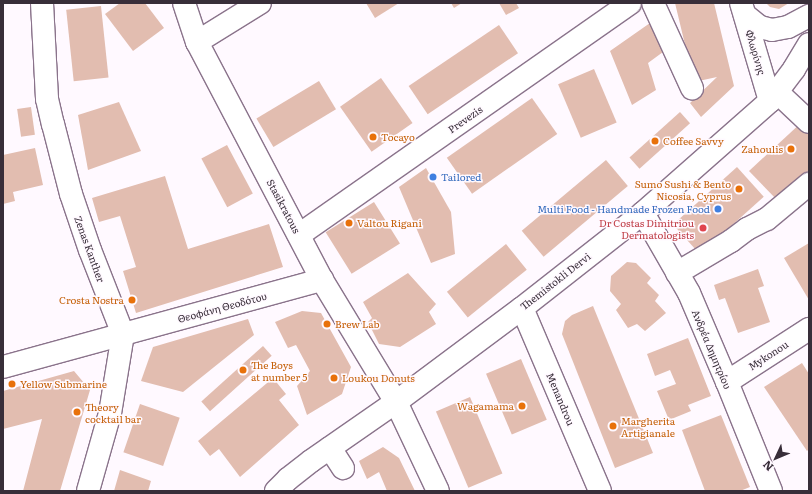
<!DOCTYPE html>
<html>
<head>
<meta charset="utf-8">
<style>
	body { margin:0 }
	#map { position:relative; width:812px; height:494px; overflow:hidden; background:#fff9ff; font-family:Literata,serif }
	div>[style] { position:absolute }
	.building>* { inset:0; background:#e2bdb0; transform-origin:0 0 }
	.roads { filter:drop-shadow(1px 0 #8a738b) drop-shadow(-1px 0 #8a738b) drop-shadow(0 1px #8a738b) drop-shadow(0 -1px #8a738b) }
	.minor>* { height:22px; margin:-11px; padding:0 11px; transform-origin:11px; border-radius:11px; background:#fff }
	.major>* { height:22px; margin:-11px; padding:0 11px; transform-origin:11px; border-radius:11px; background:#fff }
	.dots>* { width:11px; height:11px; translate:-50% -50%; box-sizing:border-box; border:2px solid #fff9ff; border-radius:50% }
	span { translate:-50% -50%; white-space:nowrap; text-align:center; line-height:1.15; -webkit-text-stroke:3px #fff9ff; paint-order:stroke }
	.street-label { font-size:10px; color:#382e39 }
	.food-label { font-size:10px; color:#c56008 }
	.left { translate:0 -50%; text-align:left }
	.right { translate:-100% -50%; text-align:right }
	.shop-label { font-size:10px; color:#366cbe }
	.health-label { font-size:10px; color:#be3a42 }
	.frame { position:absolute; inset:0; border:4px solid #382e39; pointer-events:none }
	.north { position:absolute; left:756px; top:438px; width:40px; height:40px; -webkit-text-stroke:3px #fff9ff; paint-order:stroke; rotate:226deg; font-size:11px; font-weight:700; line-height:16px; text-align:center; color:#382e39 }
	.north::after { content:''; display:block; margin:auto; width:14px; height:18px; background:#382e39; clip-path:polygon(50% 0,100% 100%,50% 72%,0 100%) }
</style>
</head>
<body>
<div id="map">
	<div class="building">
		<i style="clip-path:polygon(120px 3px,145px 3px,164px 28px,133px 51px,105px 14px)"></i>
		<i style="clip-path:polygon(366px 3px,399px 3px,375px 18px)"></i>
		<i style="clip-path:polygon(451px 3px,462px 3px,454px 8px)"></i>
		<i style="clip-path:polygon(499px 3px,516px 3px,519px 8px,506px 15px)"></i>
		<i style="clip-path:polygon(675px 3px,714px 3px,734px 86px,701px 117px,690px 103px,717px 77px,694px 82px)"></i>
		<i style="clip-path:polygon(766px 3px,789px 3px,779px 9px,770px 7px)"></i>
		<i style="left:101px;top:6px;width:72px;height:35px;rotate:84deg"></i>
		<i style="clip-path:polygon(650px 23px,663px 52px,648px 63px,656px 90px,632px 105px,610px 51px)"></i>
		<i style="left:499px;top:25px;width:34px;height:109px;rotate:56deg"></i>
		<i style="left:594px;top:69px;width:58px;height:39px;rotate:67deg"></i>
		<i style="left:381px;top:78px;width:55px;height:50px;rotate:55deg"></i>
		<i style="left:319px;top:81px;width:33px;height:73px;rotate:59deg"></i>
		<i style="left:532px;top:98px;width:44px;height:104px;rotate:55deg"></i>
		<i style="clip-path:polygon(119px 102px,141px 151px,88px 170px,78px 115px)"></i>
		<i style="left:31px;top:107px;width:28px;height:14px;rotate:82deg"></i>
		<i style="left:680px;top:112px;width:15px;height:68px;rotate:48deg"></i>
		<i style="clip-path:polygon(803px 121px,809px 128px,809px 170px,777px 200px,749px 171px)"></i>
		<i style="left:227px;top:145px;width:55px;height:29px;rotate:62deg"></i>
		<i style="clip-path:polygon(35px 148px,43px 185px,13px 192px,15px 201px,3px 204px,3px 155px)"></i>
		<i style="left:606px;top:160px;width:34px;height:110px;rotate:50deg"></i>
		<i style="left:737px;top:167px;width:40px;height:86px;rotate:48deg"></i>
		<i style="clip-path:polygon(426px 168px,451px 212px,455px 254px,431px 263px,399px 187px)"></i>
		<i style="clip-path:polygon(165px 176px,188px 249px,269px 224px,283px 267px,136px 313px,123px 271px,136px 267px,120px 216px,99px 222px,92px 198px)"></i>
		<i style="left:374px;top:202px;width:49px;height:57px;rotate:58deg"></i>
		<i style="clip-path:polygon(809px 243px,809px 300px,784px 258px)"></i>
		<i style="left:506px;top:244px;width:33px;height:76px;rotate:51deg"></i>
		<i style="clip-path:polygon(627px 262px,636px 263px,651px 278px,647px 283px,659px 295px,655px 301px,666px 313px,645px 331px,637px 324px,628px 328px,616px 310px,621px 304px,610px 291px,611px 276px)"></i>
		<i style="clip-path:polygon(758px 269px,764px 286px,758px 288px,770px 322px,738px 333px,725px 298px,719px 300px,714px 285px)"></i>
		<i style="clip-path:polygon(408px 273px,436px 304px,429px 312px,436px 324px,400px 347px,379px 344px,368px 322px,372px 318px,363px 302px)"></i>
		<i style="clip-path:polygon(593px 306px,653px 453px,615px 468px,562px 334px,565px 321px,572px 315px)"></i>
		<i style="clip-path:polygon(302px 311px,321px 313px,351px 367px,342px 394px,307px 415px,297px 386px,310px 371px,296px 345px,288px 348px,275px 322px)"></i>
		<i style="clip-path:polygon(248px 319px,254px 335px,183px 392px,141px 381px,153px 347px)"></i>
		<i style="clip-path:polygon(688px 338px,711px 396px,688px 405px,691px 411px,669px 420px,657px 391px,676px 384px,670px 370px,655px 376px,647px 354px)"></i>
		<i style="left:263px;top:346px;width:13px;height:83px;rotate:48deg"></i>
		<i style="left:521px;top:359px;width:66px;height:38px;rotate:67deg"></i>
		<i style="clip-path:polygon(802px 363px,809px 374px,809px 449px,807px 451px,764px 387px)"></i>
		<i style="clip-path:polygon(74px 371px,90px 390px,60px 491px,23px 491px,42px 419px,3px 429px,3px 391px)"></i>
		<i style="clip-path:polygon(273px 378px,286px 394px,279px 400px,299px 425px,240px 477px,219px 449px,210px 456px,198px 441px)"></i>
		<i style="left:470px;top:397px;width:83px;height:37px;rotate:67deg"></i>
		<i style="left:140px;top:404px;width:42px;height:51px;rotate:19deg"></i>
		<i style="clip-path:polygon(721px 415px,750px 487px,740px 491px,705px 491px,682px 430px)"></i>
		<i style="clip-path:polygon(383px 447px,399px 458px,415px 491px,387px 491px,379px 472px,367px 479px,359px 461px)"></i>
		<i style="clip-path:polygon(120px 470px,151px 481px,148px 491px,114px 491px)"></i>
	</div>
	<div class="roads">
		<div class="minor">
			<i style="left:42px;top:3px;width:96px;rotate:87deg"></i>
			<i style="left:47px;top:99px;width:26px;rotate:77deg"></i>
			<i style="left:53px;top:124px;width:72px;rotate:75.6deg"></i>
			<i style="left:71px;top:194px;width:59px;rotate:71.3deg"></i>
			<i style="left:90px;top:250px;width:90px;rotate:68.6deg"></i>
			<i style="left:123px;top:334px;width:80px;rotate:99.3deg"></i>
			<i style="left:110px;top:413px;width:81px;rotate:105.8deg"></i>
			<i style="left:184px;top:3px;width:41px;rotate:71.6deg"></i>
			<i style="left:197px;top:42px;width:269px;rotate:62.3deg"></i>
			<i style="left:322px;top:280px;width:143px;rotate:58.8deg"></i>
			<i style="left:396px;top:402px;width:98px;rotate:64.7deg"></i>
			<i style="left:653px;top:3px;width:94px;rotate:65.4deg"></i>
			<i style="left:741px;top:3px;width:102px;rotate:73.5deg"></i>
			<i style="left:197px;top:42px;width:74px;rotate:-31.8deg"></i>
			<i style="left:777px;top:92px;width:44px;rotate:43.2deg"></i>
			<i style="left:643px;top:213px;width:92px;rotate:60.1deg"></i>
			<i style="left:689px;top:293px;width:97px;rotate:66.9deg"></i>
			<i style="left:727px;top:382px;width:118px;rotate:68deg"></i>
			<i style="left:299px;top:235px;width:404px;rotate:-35deg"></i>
			<i style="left:677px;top:273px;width:63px;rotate:-30.7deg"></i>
			<i style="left:731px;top:241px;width:20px;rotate:-37deg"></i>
			<i style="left:747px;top:229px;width:22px;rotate:-27deg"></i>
			<i style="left:767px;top:219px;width:55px;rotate:-39.8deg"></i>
			<i style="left:522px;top:308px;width:199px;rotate:66.9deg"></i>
			<i style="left:3px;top:367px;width:331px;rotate:-15.3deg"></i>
			<i style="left:727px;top:382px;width:98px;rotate:-32.9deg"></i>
			<i style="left:330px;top:448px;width:24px;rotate:57deg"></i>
		</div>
		<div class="major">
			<i style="left:745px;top:15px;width:19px;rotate:39deg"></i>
			<i style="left:760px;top:27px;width:12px;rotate:14deg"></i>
			<i style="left:772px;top:30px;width:16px;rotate:-11deg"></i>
			<i style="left:788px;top:27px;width:24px;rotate:-28deg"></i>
			<i style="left:276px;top:491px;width:17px;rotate:-45deg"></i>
			<i style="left:288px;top:479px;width:29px;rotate:-38deg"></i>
			<i style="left:311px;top:461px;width:103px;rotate:-34.8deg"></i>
			<i style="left:396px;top:402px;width:157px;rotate:-36.7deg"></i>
			<i style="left:522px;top:308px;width:154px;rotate:-38.1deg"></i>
			<i style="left:643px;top:213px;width:169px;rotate:-41.4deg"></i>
			<i style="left:770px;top:101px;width:40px;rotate:-53deg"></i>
			<i style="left:794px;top:69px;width:29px;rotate:-59deg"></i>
		</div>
	</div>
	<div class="dots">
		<i style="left:373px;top:137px;background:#e8710a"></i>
		<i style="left:655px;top:141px;background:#e8710a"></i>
		<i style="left:791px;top:149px;background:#e8710a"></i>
		<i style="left:433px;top:177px;background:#3f7fe0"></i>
		<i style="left:739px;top:189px;background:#e8710a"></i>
		<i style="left:718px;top:209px;background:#3f7fe0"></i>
		<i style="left:349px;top:223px;background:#e8710a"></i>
		<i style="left:703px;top:228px;background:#e0444e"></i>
		<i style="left:132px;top:300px;background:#e8710a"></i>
		<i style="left:327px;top:324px;background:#e8710a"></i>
		<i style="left:243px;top:370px;background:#e8710a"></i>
		<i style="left:334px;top:378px;background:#e8710a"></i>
		<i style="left:12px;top:384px;background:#e8710a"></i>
		<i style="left:522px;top:406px;background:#e8710a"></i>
		<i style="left:77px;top:412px;background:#e8710a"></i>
		<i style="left:613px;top:426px;background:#e8710a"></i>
	</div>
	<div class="street-label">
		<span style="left:756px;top:52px;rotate:73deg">Φλωρίνης</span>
		<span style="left:465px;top:119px;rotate:-35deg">Prevezis</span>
		<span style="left:284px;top:206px;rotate:62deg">Stasikratous</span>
		<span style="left:90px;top:249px;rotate:70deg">Zenas Kanther</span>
		<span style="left:555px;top:281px;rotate:-38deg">Themistokli Dervi</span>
		<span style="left:222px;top:307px;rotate:-15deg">Θεοφάνη Θεοδότου</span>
		<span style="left:712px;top:349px;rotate:67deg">Ανδρέα Δημητρίου</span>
		<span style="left:768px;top:355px;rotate:-33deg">Mykonou</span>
		<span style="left:561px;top:399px;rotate:67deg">Menandrou</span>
	</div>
	<div class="food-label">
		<span class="left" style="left:381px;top:137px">Tocayo</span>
		<span class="left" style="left:663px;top:141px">Coffee Savvy</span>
		<span class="right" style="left:783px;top:149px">Zahoulis</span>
		<span class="right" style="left:731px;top:189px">Sumo Sushi &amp; Bento<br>Nicosia, Cyprus</span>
		<span class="left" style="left:357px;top:223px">Valtou Rigani</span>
		<span class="right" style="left:124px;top:300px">Crosta Nostra</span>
		<span class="left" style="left:335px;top:324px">Brew Lab</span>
		<span class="left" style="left:251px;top:370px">The Boys<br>at number 5</span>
		<span class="left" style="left:342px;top:378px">Loukou Donuts</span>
		<span class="left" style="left:20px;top:384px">Yellow Submarine</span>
		<span class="left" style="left:85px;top:412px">Theory<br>cocktail bar</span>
		<span class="right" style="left:514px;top:406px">Wagamama</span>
		<span class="left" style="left:621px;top:426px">Margherita<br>Artigianale</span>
	</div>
	<div class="shop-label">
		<span class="left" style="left:441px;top:177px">Tailored</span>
		<span class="right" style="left:710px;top:209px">Multi Food - Handmade Frozen Food</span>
	</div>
	<div class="health-label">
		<span class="right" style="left:694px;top:228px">Dr Costas Dimitriou<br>Dermatologists</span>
	</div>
	<div class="frame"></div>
	<div class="north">N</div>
</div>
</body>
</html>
